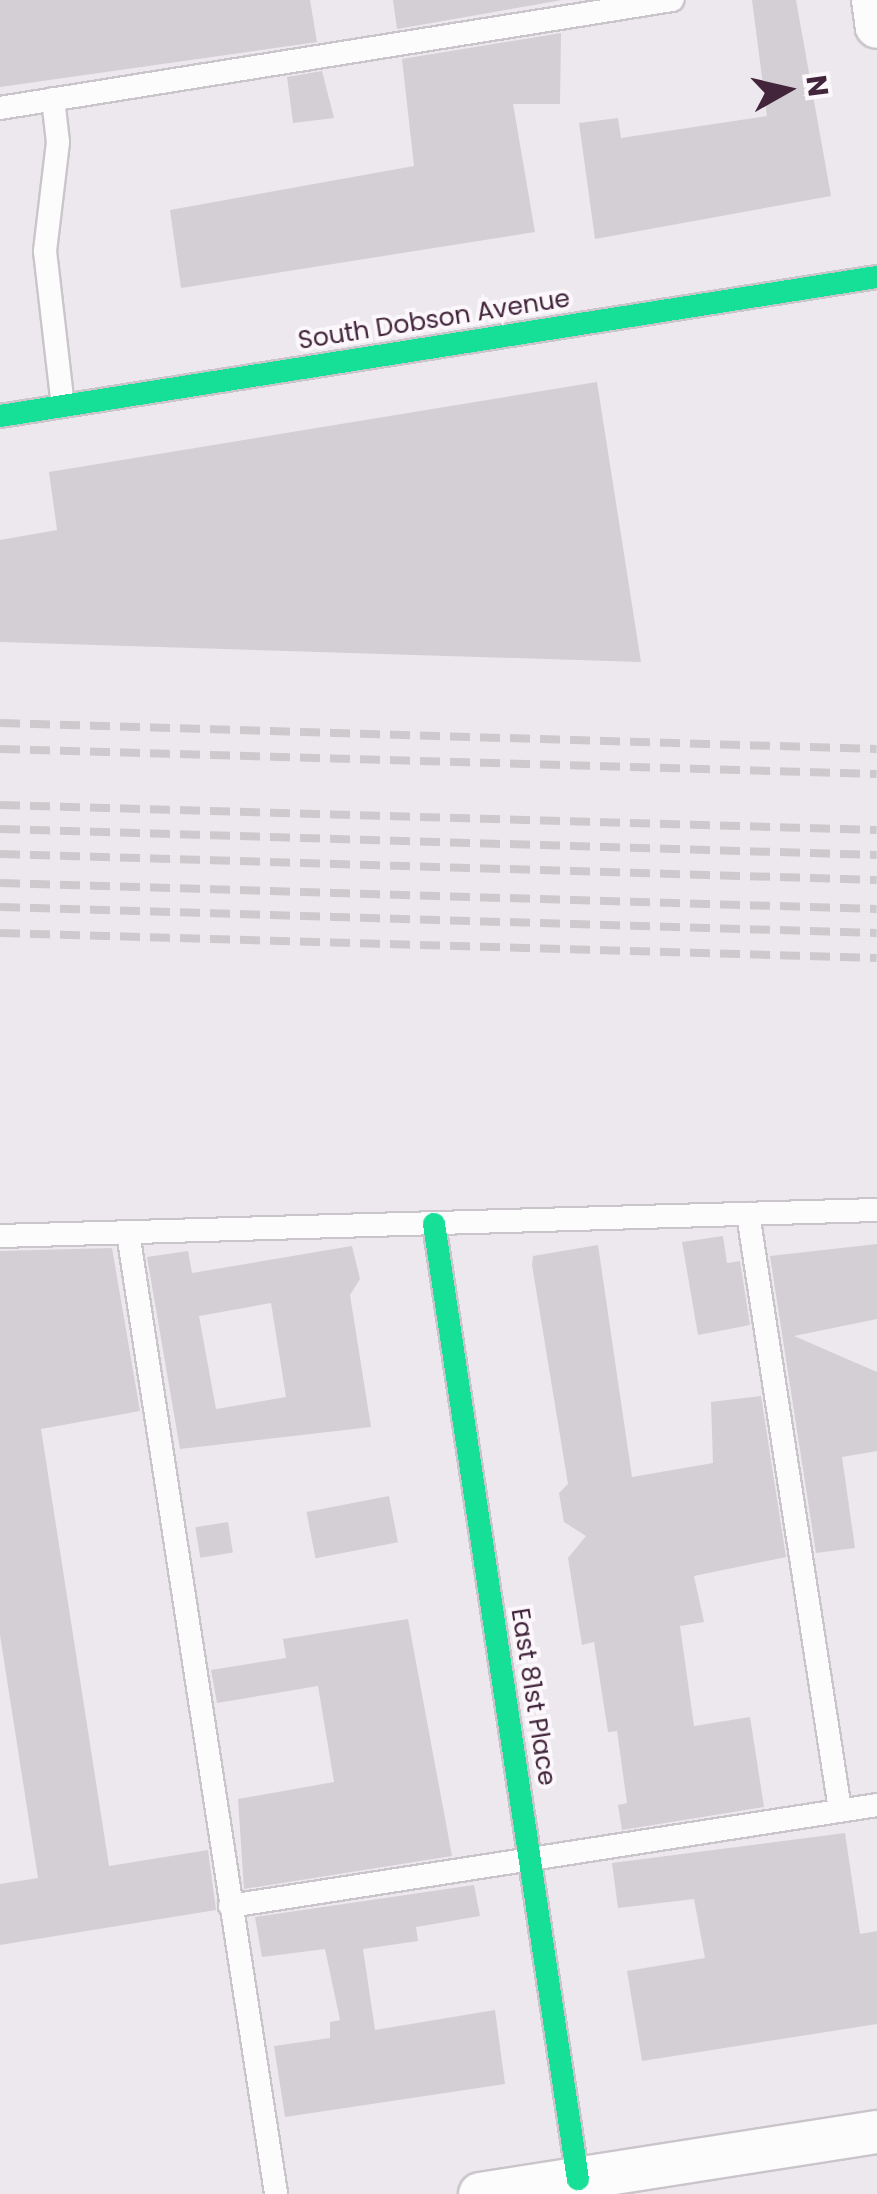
<!DOCTYPE html>
<html>
<head>
<meta charset="utf-8">
<style>
	body { margin:0 }
	#map { position:relative; width:877px; height:2194px; overflow:hidden; background:#ede8ed; font-family:Poppins,sans-serif }
	div>[style] { position:absolute }
	.building>* { inset:0; background:#d4cfd4; transform-origin:0 0 }
	.roads { filter:drop-shadow(2px 0 #cac5ca) drop-shadow(-2px 0 #cac5ca) drop-shadow(0 2px #cac5ca) drop-shadow(0 -2px #cac5ca) }
	.lane>* { height:22px; margin:-11px; padding:0 11px; transform-origin:11px; border-radius:11px; background:#fcfcfc }
	.street>* { height:42px; margin:-21px; padding:0 21px; transform-origin:21px; border-radius:21px; background:#fcfcfc }
	.fast>* { height:22px; margin:-11px; padding:0 11px; transform-origin:11px; border-radius:11px; background:#16e098 }
	.rail>* { height:8px; margin-top:-4px; transform-origin:0; background:repeating-linear-gradient(90deg,#cdc9cc 0 20px,transparent 0 30px) }
	span { translate:-50% -50%; white-space:nowrap; text-align:center; line-height:1.15; -webkit-text-stroke:8px #fbf7fb; paint-order:stroke }
	.street-label { font-size:25px; color:#42243b }
	.north { position:absolute; left:737px; top:40px; width:100px; height:100px; -webkit-text-stroke:8px #fbf7fb; paint-order:stroke; rotate:82deg; font-size:28px; font-weight:700; line-height:40px; text-align:center; color:#42243b }
	.north::after { content:''; display:block; margin:auto; width:35px; height:45px; background:#42243b; clip-path:polygon(50% 0,100% 100%,50% 72%,0 100%) }
</style>
</head>
<body>
<div id="map">
	<div class="building">
		<i style="clip-path:polygon(0 0,310px 0,317px 42px,0 87px)"></i>
		<i style="clip-path:polygon(393px 0,562px 0,397px 29px)"></i>
		<i style="clip-path:polygon(752px 0,796px 0,831px 196px,595px 239px,579px 123px,618px 118px,621px 138px,767px 116px)"></i>
		<i style="clip-path:polygon(561px 33px,560px 104px,513px 104px,535px 232px,181px 288px,170px 210px,414px 166px,402px 59px)"></i>
		<i style="clip-path:polygon(322px 71px,334px 118px,293px 123px,287px 77px)"></i>
		<i style="clip-path:polygon(597px 382px,641px 662px,0 642px,0 540px,57px 530px,49px 472px)"></i>
		<i style="clip-path:polygon(723px 1236px,727px 1263px,740px 1261px,750px 1325px,698px 1335px,682px 1242px)"></i>
		<i style="clip-path:polygon(877px 1244px,877px 1319px,794px 1336px,877px 1372px,877px 1451px,842px 1457px,855px 1548px,816px 1553px,770px 1256px)"></i>
		<i style="clip-path:polygon(598px 1245px,632px 1477px,713px 1463px,711px 1402px,761px 1396px,786px 1557px,694px 1576px,704px 1622px,680px 1626px,694px 1726px,750px 1717px,764px 1807px,622px 1830px,618px 1805px,627px 1803px,617px 1731px,608px 1732px,594px 1642px,582px 1645px,568px 1558px,586px 1536px,564px 1522px,559px 1493px,568px 1484px,532px 1265px,533px 1256px)"></i>
		<i style="clip-path:polygon(evenodd,352px 1246px,360px 1279px,350px 1295px,371px 1427px,180px 1449px,147px 1257px,188px 1251px,192px 1273px,352px 1246px,271px 1303px,286px 1397px,216px 1409px,199px 1316px,271px 1303px)"></i>
		<i style="clip-path:polygon(112px 1248px,140px 1411px,41px 1429px,109px 1866px,208px 1850px,216px 1910px,0 1945px,0 1884px,38px 1878px,0 1635px,0 1251px)"></i>
		<i style="left:389px;top:1496px;width:47px;height:84px;rotate:79deg"></i>
		<i style="left:228px;top:1522px;width:31px;height:33px;rotate:81deg"></i>
		<i style="clip-path:polygon(408px 1619px,452px 1856px,244px 1889px,238px 1799px,334px 1782px,318px 1686px,217px 1703px,211px 1670px,286px 1658px,283px 1639px)"></i>
		<i style="clip-path:polygon(845px 1833px,860px 1934px,877px 1931px,877px 2024px,642px 2061px,627px 1971px,705px 1958px,694px 1899px,618px 1908px,612px 1863px)"></i>
		<i style="clip-path:polygon(474px 1885px,480px 1916px,416px 1927px,418px 1941px,363px 1949px,375px 2030px,495px 2010px,505px 2084px,285px 2117px,274px 2046px,330px 2038px,330px 2022px,340px 2020px,325px 1949px,262px 1957px,255px 1917px)"></i>
	</div>
	<div class="roads">
		<div class="lane">
			<i style="left:53px;top:99px;width:43px;rotate:83.4deg"></i>
			<i style="left:58px;top:142px;width:110px;rotate:96.8deg"></i>
			<i style="left:45px;top:251px;width:156px;rotate:83.4deg"></i>
			<i style="left:0;top:108px;width:681px;rotate:-9.13deg"></i>
			<i style="left:748px;top:1214px;width:603px;rotate:81.22deg"></i>
			<i style="left:128px;top:1233px;width:972px;rotate:81.24deg"></i>
			<i style="left:0;top:1236px;width:877px;rotate:-1.7deg"></i>
			<i style="left:230px;top:1906px;width:655px;rotate:-8.87deg"></i>
		</div>
		<div class="street">
			<i style="left:873px;top:0;width:27px;rotate:82deg"></i>
			<i style="left:480px;top:2194px;width:402px;rotate:-8.9deg"></i>
		</div>
		<div class="fast">
			<i style="left:0;top:416px;width:888px;rotate:-9.01deg"></i>
			<i style="left:434px;top:1224px;width:966px;rotate:81.43deg"></i>
		</div>
	</div>
	<div class="rail">
		<i style="left:0;top:723px;width:877px;rotate:1.7deg"></i>
		<i style="left:0;top:749px;width:877px;rotate:1.63deg"></i>
		<i style="left:0;top:805px;width:877px;rotate:1.63deg"></i>
		<i style="left:0;top:829px;width:877px;rotate:1.7deg"></i>
		<i style="left:0;top:854px;width:877px;rotate:1.7deg"></i>
		<i style="left:0;top:883px;width:877px;rotate:1.7deg"></i>
		<i style="left:0;top:907px;width:877px;rotate:1.7deg"></i>
		<i style="left:0;top:933px;width:877px;rotate:1.63deg"></i>
	</div>
	<div class="street-label">
		<span style="left:434px;top:320px;rotate:-9deg">South Dobson Avenue</span>
		<span style="left:533px;top:1697px;rotate:81deg">East 81st Place</span>
	</div>
	<div class="north">N</div>
</div>
</body>
</html>
